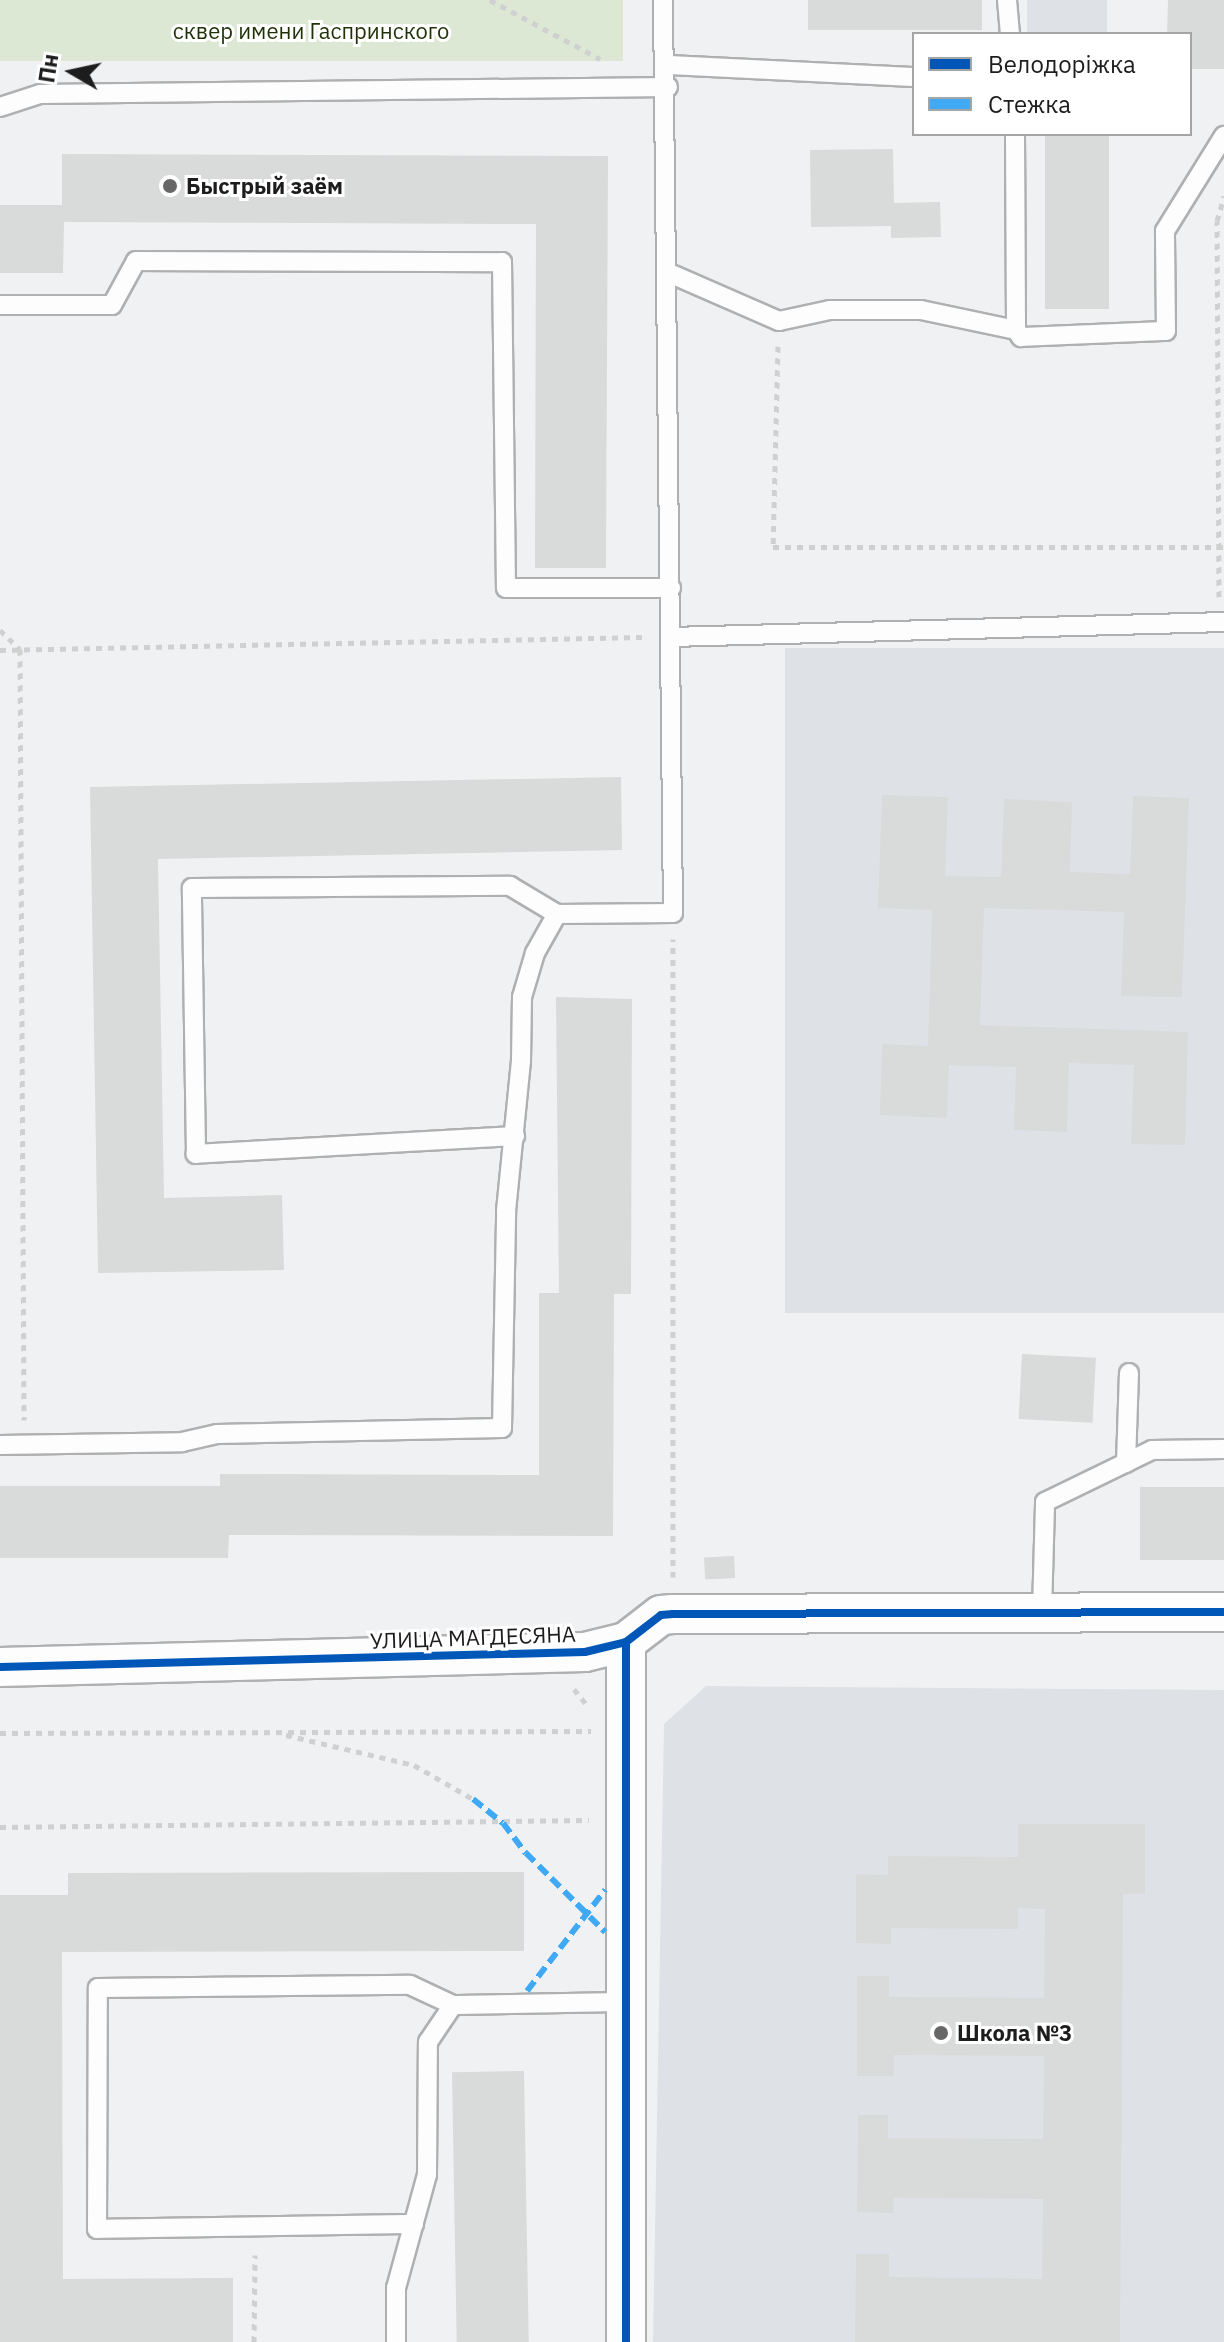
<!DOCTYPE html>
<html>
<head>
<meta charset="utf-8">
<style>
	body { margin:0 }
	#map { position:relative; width:1224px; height:2342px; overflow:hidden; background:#f0f1f2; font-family:"IBM Plex Sans",sans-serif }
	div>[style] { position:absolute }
	.built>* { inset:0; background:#dee2e7; transform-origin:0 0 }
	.green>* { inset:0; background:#dce8d4; transform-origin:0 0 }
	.building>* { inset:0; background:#d9dada; transform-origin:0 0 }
	.path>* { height:5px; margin-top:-2.5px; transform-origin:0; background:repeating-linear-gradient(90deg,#cfd0d0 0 6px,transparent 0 12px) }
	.roads { filter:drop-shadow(2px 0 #afb0b1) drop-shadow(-2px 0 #afb0b1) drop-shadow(0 2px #afb0b1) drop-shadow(0 -2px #afb0b1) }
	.service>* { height:18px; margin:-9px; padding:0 9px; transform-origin:9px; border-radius:9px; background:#fdfdfd }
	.minor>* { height:38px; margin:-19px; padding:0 19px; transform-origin:19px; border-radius:19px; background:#fdfdfd }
	.quiet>* { height:6px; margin-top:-3px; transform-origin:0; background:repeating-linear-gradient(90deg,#3fa9f5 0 12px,transparent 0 18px) }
	.cycleway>* { height:8px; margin:-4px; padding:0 4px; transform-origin:4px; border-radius:4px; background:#0057b8 }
	.dots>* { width:22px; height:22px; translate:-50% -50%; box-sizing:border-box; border:4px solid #fff; border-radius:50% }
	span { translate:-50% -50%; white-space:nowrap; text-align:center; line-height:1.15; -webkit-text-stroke:6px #fff; paint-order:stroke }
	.park-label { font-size:22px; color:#1f3207 }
	.poi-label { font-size:22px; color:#1d1d1e; font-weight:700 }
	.left { translate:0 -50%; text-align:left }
	.street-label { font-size:22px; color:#1d1d1e }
	.legend { position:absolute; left:912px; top:32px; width:280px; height:104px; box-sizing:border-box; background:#fff; border:2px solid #a5a5a5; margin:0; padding:10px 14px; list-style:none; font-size:24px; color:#1d1d1e }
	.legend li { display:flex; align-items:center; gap:16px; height:40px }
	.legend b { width:40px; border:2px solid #a5a5a5 }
	.north { position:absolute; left:32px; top:32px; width:80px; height:80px; -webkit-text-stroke:6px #fff; paint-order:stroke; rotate:279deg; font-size:22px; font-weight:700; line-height:32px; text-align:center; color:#1d1d1e }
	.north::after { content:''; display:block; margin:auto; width:28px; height:36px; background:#1d1d1e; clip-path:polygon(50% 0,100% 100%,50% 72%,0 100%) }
</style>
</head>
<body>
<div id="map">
	<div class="built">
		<i style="left:1107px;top:0;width:34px;height:80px;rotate:90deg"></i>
		<i style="left:1224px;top:648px;width:665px;height:439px;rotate:90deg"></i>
		<i style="clip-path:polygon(706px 1686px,1224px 1690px,1224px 2342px,653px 2342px,664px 1724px)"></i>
	</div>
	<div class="green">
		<i style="left:0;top:0;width:623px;height:61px"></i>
	</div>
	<div class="building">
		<i style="left:808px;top:0;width:174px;height:30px"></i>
		<i style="clip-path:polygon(1168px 0,1224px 0,1224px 69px,1190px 69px,1190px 34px,1167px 34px)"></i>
		<i style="left:1045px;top:134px;width:64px;height:175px"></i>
		<i style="clip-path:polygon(893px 149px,894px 203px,940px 202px,941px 237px,891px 238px,891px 226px,811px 227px,810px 150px)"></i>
		<i style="clip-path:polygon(62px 154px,608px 156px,606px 568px,535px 568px,536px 224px,64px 222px,63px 273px,0 273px,0 205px,62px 205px)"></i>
		<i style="clip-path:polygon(621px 777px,622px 850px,158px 859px,164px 1198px,282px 1195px,284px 1270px,98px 1273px,90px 787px)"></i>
		<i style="clip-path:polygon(882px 795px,948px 797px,945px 876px,1001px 877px,1004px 799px,1072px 802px,1070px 872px,1130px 874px,1133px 796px,1189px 798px,1182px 997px,1121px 996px,1124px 912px,984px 908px,980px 1025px,1188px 1032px,1185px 1145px,1131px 1144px,1134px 1065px,1069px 1063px,1067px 1132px,1014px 1130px,1016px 1067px,949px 1065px,947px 1118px,880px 1115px,882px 1044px,928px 1046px,932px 910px,878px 908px)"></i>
		<i style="clip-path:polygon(556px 997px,632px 999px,631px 1294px,614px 1294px,613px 1536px,229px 1535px,228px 1558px,0 1558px,0 1486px,220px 1486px,220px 1474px,539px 1475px,539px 1293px,559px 1293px)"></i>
		<i style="left:1022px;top:1354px;width:74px;height:65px;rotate:3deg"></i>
		<i style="left:1140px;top:1487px;width:84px;height:73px"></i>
		<i style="left:734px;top:1556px;width:22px;height:30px;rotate:87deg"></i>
		<i style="clip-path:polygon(1018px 1824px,1145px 1824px,1145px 1894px,1123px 1894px,1120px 2342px,855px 2342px,856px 2254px,889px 2254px,889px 2277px,1042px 2279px,1043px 2199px,893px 2198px,894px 2213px,857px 2212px,858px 2115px,888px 2115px,888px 2138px,1043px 2139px,1044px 2056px,894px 2055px,894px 2076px,857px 2076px,857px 1976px,889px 1976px,889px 1997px,1044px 1998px,1045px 1909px,1018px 1908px,1018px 1929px,891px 1928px,891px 1944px,856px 1943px,856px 1874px,888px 1875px,888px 1856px,1018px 1857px)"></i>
		<i style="clip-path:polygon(524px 1872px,524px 1951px,62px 1952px,63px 2279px,233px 2278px,233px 2342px,0 2342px,0 1895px,68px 1895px,68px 1873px)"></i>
		<i style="left:524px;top:2071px;width:271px;height:72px;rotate:89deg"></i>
	</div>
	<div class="path">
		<i style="left:490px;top:0;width:125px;rotate:28.2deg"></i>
		<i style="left:778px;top:346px;width:201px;rotate:91.4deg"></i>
		<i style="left:773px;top:547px;width:451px"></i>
		<i style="left:1219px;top:597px;width:376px;rotate:-90.3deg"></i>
		<i style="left:1217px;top:221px;width:26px;rotate:-74deg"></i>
		<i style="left:0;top:630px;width:28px;rotate:44deg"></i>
		<i style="left:20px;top:649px;width:771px;rotate:89.7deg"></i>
		<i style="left:0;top:650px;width:643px;rotate:-1.16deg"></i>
		<i style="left:673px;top:1577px;width:638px;rotate:-90deg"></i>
		<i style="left:574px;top:1689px;width:22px;rotate:51deg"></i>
		<i style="left:0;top:1733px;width:591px;rotate:-0.19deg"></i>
		<i style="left:286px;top:1735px;width:131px;rotate:13.2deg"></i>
		<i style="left:414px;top:1765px;width:68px;rotate:30deg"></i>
		<i style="left:0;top:1827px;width:589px;rotate:-0.68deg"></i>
		<i style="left:254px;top:2342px;width:87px;rotate:-89.3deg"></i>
	</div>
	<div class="roads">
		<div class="service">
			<i style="left:1007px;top:0;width:34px;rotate:85deg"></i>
			<i style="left:668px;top:65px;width:246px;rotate:2.8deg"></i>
			<i style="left:0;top:107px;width:42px;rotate:-18deg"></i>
			<i style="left:40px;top:94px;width:628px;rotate:-0.64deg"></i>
			<i style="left:1015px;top:134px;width:196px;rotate:89.7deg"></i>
			<i style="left:1016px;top:330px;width:9px;rotate:54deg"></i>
			<i style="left:1021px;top:337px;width:145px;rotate:-2.4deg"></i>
			<i style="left:1166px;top:331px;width:100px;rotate:-90.6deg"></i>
			<i style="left:1165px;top:231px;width:112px;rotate:-58.2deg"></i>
			<i style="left:669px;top:273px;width:120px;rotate:23.6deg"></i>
			<i style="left:779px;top:321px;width:52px;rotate:-12.2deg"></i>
			<i style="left:830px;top:310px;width:91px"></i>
			<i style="left:921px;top:310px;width:97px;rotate:11.9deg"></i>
			<i style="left:0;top:305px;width:112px"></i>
			<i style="left:112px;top:305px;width:50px;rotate:-61.4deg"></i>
			<i style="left:136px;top:261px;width:366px;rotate:0.2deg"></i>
			<i style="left:502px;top:262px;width:326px;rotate:89.3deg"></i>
			<i style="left:506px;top:588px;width:165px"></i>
			<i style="left:671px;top:637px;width:553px;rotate:-1.55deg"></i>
			<i style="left:515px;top:1136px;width:320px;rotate:176.8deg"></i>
			<i style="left:196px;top:1154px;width:266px;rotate:-90.9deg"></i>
			<i style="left:192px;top:888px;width:318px;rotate:-0.4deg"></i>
			<i style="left:510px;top:886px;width:55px;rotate:30.8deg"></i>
			<i style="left:557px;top:914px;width:116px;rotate:-0.5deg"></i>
			<i style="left:673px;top:913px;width:913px;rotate:-90.63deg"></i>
			<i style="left:0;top:1445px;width:182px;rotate:-0.9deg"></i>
			<i style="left:182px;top:1442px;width:36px;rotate:-13deg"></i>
			<i style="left:217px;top:1434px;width:285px;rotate:-1.2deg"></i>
			<i style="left:502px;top:1428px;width:217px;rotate:-88.9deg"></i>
			<i style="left:506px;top:1211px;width:151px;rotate:-84.3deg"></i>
			<i style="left:521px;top:1061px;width:64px;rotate:-89.1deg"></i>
			<i style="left:522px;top:997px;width:46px;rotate:-73.5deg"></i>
			<i style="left:535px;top:953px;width:45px;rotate:-60.6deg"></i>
			<i style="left:1126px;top:1463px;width:90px;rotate:-88.1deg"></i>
			<i style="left:1042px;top:1612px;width:110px;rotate:-88.4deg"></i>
			<i style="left:1045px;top:1502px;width:119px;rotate:-25.9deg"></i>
			<i style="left:1152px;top:1450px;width:72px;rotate:-0.8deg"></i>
			<i style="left:414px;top:2224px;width:317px;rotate:179.1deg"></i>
			<i style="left:97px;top:2229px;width:241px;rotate:-89.8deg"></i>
			<i style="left:98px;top:1988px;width:312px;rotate:-0.6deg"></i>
			<i style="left:410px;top:1985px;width:47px;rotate:24.9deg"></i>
			<i style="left:396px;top:2342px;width:54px;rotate:-90deg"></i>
			<i style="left:396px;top:2288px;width:117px;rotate:-74.7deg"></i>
			<i style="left:427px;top:2175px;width:133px;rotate:-89.6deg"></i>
			<i style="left:428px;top:2042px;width:45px;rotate:-56deg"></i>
			<i style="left:453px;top:2005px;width:171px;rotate:-1deg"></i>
		</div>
		<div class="minor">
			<i style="left:0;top:1667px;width:585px;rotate:-1.47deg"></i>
			<i style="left:585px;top:1652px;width:42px;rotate:-13.7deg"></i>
			<i style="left:626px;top:1642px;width:44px;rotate:-37.6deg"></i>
			<i style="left:661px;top:1615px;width:12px;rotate:-5deg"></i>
			<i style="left:673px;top:1614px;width:551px;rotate:-0.21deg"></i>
			<i style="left:626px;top:2342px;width:700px;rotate:-90deg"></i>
		</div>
	</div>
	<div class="quiet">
		<i style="left:473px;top:1799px;width:38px;rotate:39deg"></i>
		<i style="left:503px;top:1823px;width:38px;rotate:53deg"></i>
		<i style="left:526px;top:1853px;width:112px;rotate:45deg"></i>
		<i style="left:527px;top:1991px;width:128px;rotate:-52.3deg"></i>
	</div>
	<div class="cycleway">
		<i style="left:0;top:1667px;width:585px;rotate:-1.47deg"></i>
		<i style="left:585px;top:1652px;width:42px;rotate:-13.7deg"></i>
		<i style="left:626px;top:1642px;width:44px;rotate:-37.6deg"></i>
		<i style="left:661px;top:1615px;width:12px;rotate:-5deg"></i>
		<i style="left:673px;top:1614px;width:551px;rotate:-0.21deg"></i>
		<i style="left:626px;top:2342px;width:700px;rotate:-90deg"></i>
	</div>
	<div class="dots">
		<i style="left:170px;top:186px;background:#676768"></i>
		<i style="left:941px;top:2033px;background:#676768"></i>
	</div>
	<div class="park-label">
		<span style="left:311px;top:31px">сквер имени Гаспринского</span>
	</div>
	<div class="poi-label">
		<span class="left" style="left:186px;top:186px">Быстрый заём</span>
		<span class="left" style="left:957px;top:2033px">Школа №3</span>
	</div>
	<div class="street-label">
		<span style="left:473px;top:1637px;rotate:-2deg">УЛИЦА МАГДЕСЯНА</span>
	</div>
	<ul class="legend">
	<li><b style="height:10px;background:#0057b8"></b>Велодоріжка</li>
	<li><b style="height:10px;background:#3fa9f5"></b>Стежка</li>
	</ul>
	<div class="north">Пн</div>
</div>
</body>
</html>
